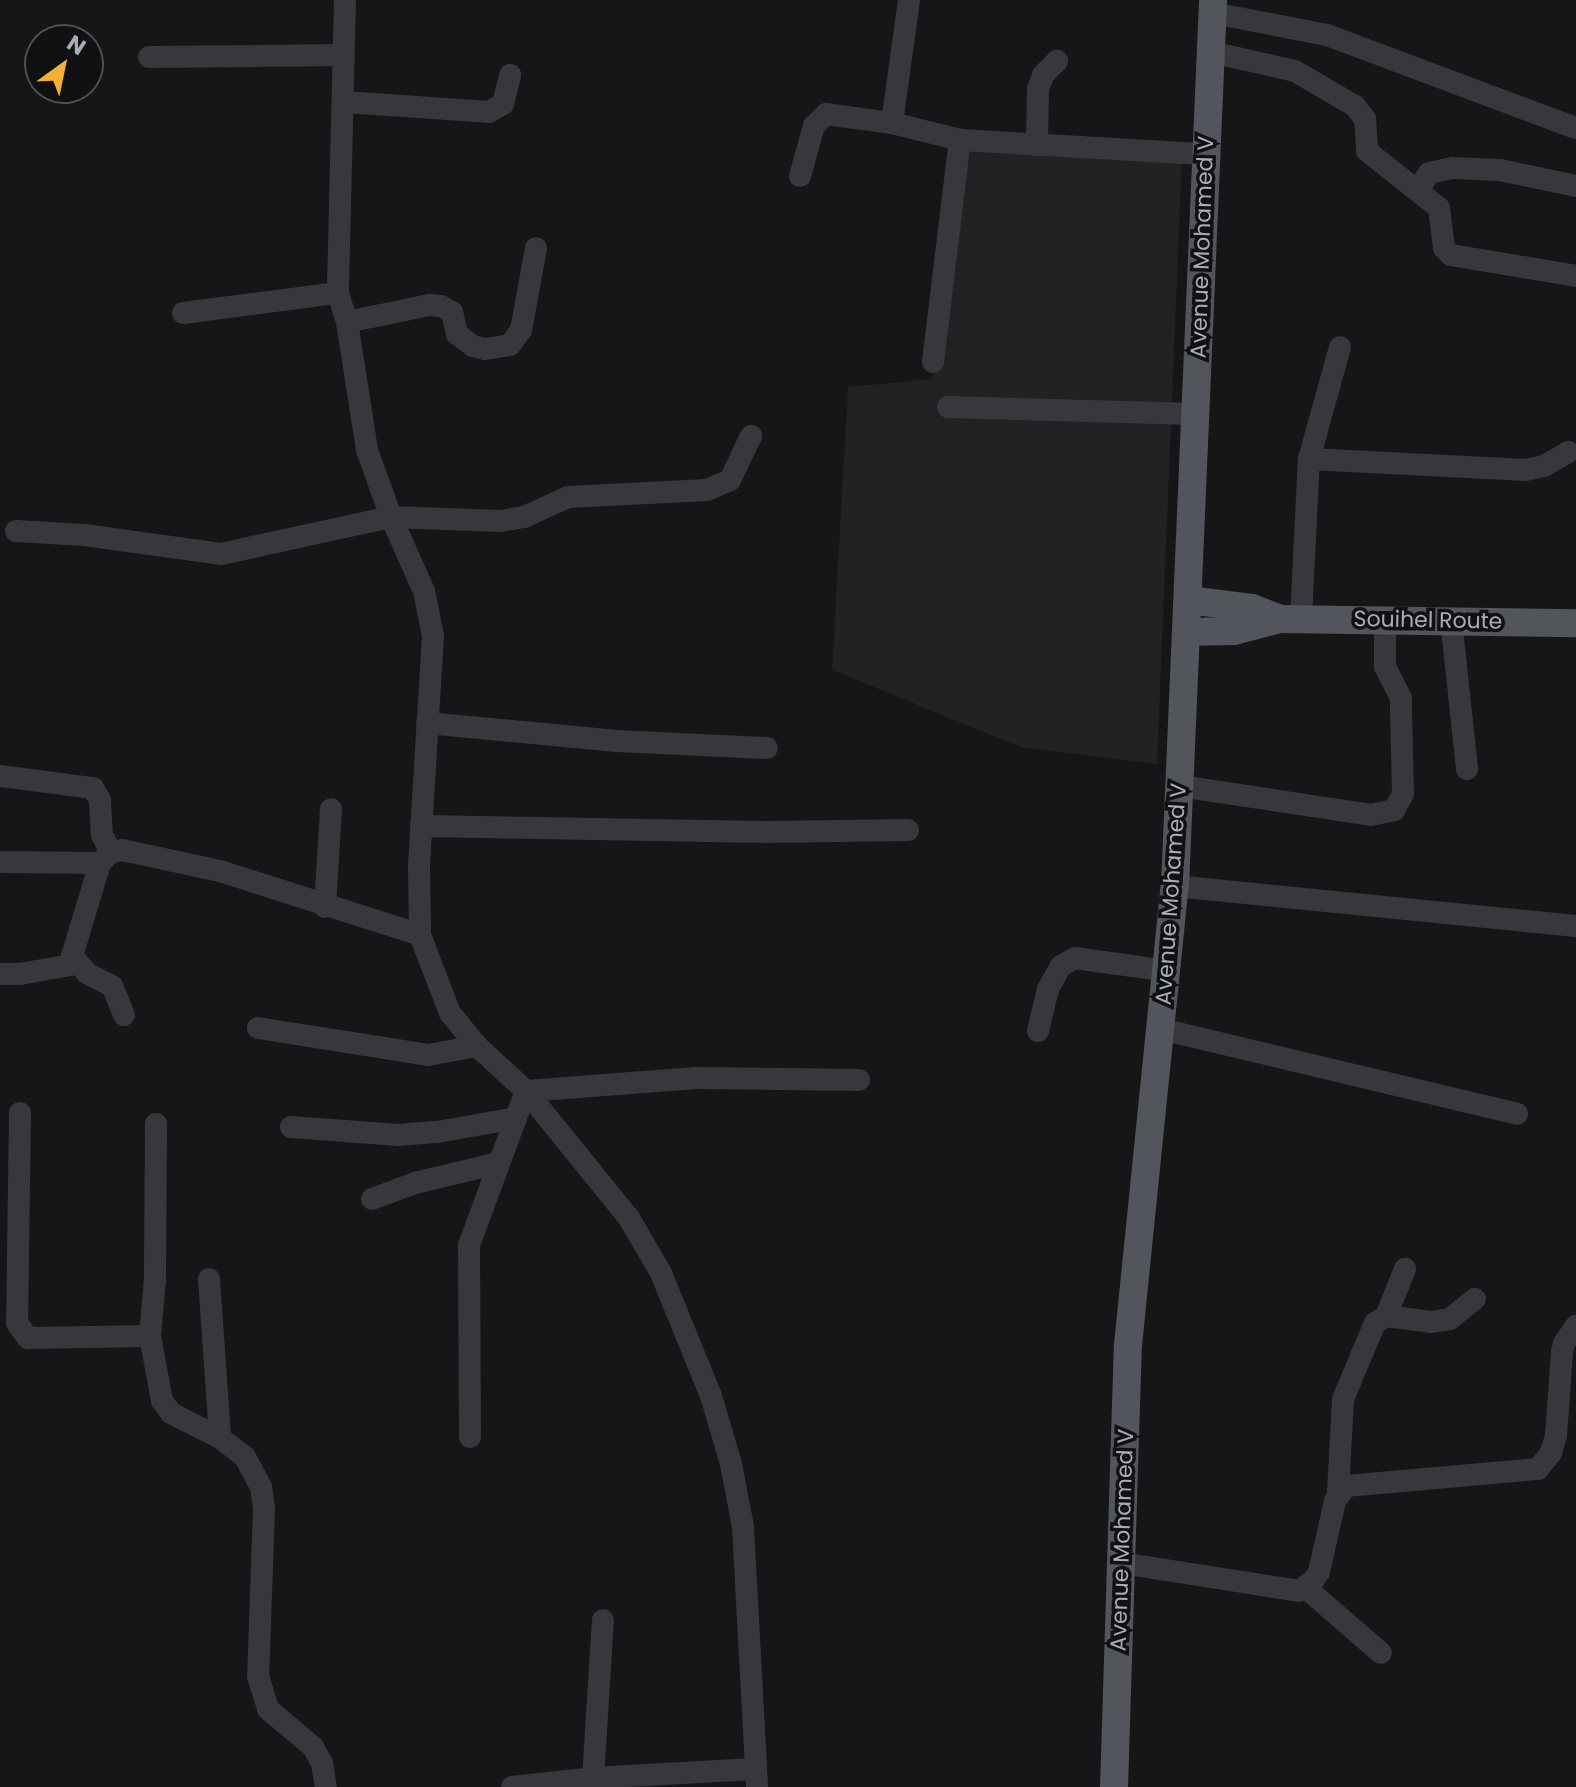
<!DOCTYPE html>
<html>
<head>
<meta charset="utf-8">
<style>
	body { margin:0 }
	#map { position:relative; width:1576px; height:1787px; overflow:hidden; background:#161618; font-family:Poppins,sans-serif }
	div>[style] { position:absolute }
	.built>* { inset:0; background:#222225 }
	.minor>* { height:22px; margin:-11px; padding:0 11px; transform-origin:11px; border-radius:11px; background:#37383d }
	.major>* { height:28px; margin:-14px; padding:0 14px; transform-origin:14px; border-radius:14px; background:#53555c }
	span { translate:-50% -50%; white-space:nowrap; text-align:center; line-height:1.15; -webkit-text-stroke:7px #111113; paint-order:stroke }
	.street-label { font-size:22px; color:#a8adb8 }
	.north { position:absolute; left:24px; top:24px; width:80px; height:80px; box-sizing:border-box; background:#111113; border:2px solid #4d4f55; border-radius:50%; rotate:33deg; font-size:22px; font-weight:700; line-height:32px; text-align:center; color:#a8adb8 }
	.north::after { content:''; display:block; margin:auto; width:28px; height:36px; background:#f2b134; clip-path:polygon(50% 0,100% 100%,50% 72%,0 100%) }
</style>
</head>
<body>
<div id="map">
	<div class="built">
		<i style="clip-path:polygon(962px 147px,1182px 155px,1157px 764px,1021px 747px,832px 670px,848px 387px,932px 379px)"></i>
	</div>
	<div class="minor">
		<i style="left:345px;top:0;width:293px;rotate:91.4deg"></i>
		<i style="left:338px;top:293px;width:30px;rotate:73deg"></i>
		<i style="left:347px;top:322px;width:130px;rotate:81.1deg"></i>
		<i style="left:367px;top:450px;width:71px;rotate:70.3deg"></i>
		<i style="left:391px;top:517px;width:81px;rotate:66deg"></i>
		<i style="left:424px;top:591px;width:46px;rotate:78.7deg"></i>
		<i style="left:433px;top:636px;width:232px;rotate:93.5deg"></i>
		<i style="left:419px;top:868px;width:67px;rotate:89.1deg"></i>
		<i style="left:420px;top:935px;width:84px;rotate:69deg"></i>
		<i style="left:450px;top:1013px;width:43px;rotate:50.7deg"></i>
		<i style="left:477px;top:1046px;width:67px;rotate:42.6deg"></i>
		<i style="left:526px;top:1091px;width:164px;rotate:51deg"></i>
		<i style="left:629px;top:1218px;width:64px;rotate:59.8deg"></i>
		<i style="left:661px;top:1273px;width:133px;rotate:67.9deg"></i>
		<i style="left:711px;top:1396px;width:71px;rotate:73.6deg"></i>
		<i style="left:731px;top:1464px;width:64px;rotate:79.2deg"></i>
		<i style="left:743px;top:1527px;width:260px;rotate:86.9deg"></i>
		<i style="left:1213px;top:13px;width:116px;rotate:10.9deg"></i>
		<i style="left:1327px;top:35px;width:266px;rotate:20.5deg"></i>
		<i style="left:1211px;top:52px;width:86px;rotate:12.7deg"></i>
		<i style="left:1295px;top:71px;width:69px;rotate:30.3deg"></i>
		<i style="left:1355px;top:106px;width:16px;rotate:52deg"></i>
		<i style="left:1365px;top:119px;width:32px;rotate:86deg"></i>
		<i style="left:1367px;top:151px;width:92px;rotate:38.4deg"></i>
		<i style="left:1439px;top:208px;width:40px;rotate:82.9deg"></i>
		<i style="left:1444px;top:248px;width:10px;rotate:45deg"></i>
		<i style="left:1451px;top:255px;width:127px;rotate:9.5deg"></i>
		<i style="left:149px;top:57px;width:194px;rotate:-0.6deg"></i>
		<i style="left:344px;top:102px;width:145px;rotate:3.9deg"></i>
		<i style="left:489px;top:112px;width:16px;rotate:-30deg"></i>
		<i style="left:503px;top:104px;width:30px;rotate:-76deg"></i>
		<i style="left:892px;top:123px;width:124px;rotate:-82.1deg"></i>
		<i style="left:1037px;top:145px;width:56px;rotate:-89deg"></i>
		<i style="left:1038px;top:89px;width:15px;rotate:-70deg"></i>
		<i style="left:1043px;top:75px;width:20px;rotate:-45deg"></i>
		<i style="left:800px;top:176px;width:52px;rotate:-74.4deg"></i>
		<i style="left:814px;top:126px;width:17px;rotate:-45deg"></i>
		<i style="left:826px;top:114px;width:67px;rotate:7.8deg"></i>
		<i style="left:892px;top:123px;width:70px;rotate:14deg"></i>
		<i style="left:960px;top:140px;width:246px;rotate:3.3deg"></i>
		<i style="left:1418px;top:190px;width:20px;rotate:-57deg"></i>
		<i style="left:1429px;top:173px;width:25px;rotate:-12deg"></i>
		<i style="left:1453px;top:168px;width:47px;rotate:2.4deg"></i>
		<i style="left:1500px;top:170px;width:78px;rotate:11.9deg"></i>
		<i style="left:183px;top:313px;width:156px;rotate:-7.4deg"></i>
		<i style="left:347px;top:322px;width:84px;rotate:-11.7deg"></i>
		<i style="left:429px;top:305px;width:12px;rotate:5deg"></i>
		<i style="left:441px;top:306px;width:13px;rotate:29deg"></i>
		<i style="left:452px;top:312px;width:23px;rotate:77deg"></i>
		<i style="left:457px;top:334px;width:20px;rotate:37deg"></i>
		<i style="left:473px;top:346px;width:12px;rotate:14deg"></i>
		<i style="left:485px;top:349px;width:25px;rotate:-9deg"></i>
		<i style="left:510px;top:345px;width:19px;rotate:-54deg"></i>
		<i style="left:521px;top:330px;width:83px;rotate:-79.6deg"></i>
		<i style="left:933px;top:362px;width:224px;rotate:-83.1deg"></i>
		<i style="left:948px;top:407px;width:247px;rotate:1.6deg"></i>
		<i style="left:1309px;top:459px;width:217px;rotate:2.9deg"></i>
		<i style="left:1526px;top:470px;width:18px;rotate:-13deg"></i>
		<i style="left:1544px;top:466px;width:28px;rotate:-30deg"></i>
		<i style="left:16px;top:531px;width:68px;rotate:3.4deg"></i>
		<i style="left:84px;top:535px;width:138px;rotate:7.9deg"></i>
		<i style="left:221px;top:554px;width:174px;rotate:-12.3deg"></i>
		<i style="left:391px;top:517px;width:110px;rotate:2.1deg"></i>
		<i style="left:501px;top:521px;width:23px;rotate:-10deg"></i>
		<i style="left:524px;top:517px;width:48px;rotate:-24.4deg"></i>
		<i style="left:568px;top:497px;width:139px;rotate:-2.9deg"></i>
		<i style="left:707px;top:490px;width:25px;rotate:-23deg"></i>
		<i style="left:730px;top:480px;width:49px;rotate:-64.5deg"></i>
		<i style="left:1451px;top:619px;width:151px;rotate:83.9deg"></i>
		<i style="left:1301px;top:620px;width:161px;rotate:-87.2deg"></i>
		<i style="left:1309px;top:459px;width:116px;rotate:-74.5deg"></i>
		<i style="left:427px;top:723px;width:191px;rotate:5.4deg"></i>
		<i style="left:617px;top:741px;width:150px;rotate:2.7deg"></i>
		<i style="left:0;top:776px;width:94px;rotate:7.4deg"></i>
		<i style="left:93px;top:788px;width:14px;rotate:60deg"></i>
		<i style="left:100px;top:800px;width:35px;rotate:87deg"></i>
		<i style="left:102px;top:835px;width:19px;rotate:62deg"></i>
		<i style="left:1180px;top:786px;width:193px;rotate:8.6deg"></i>
		<i style="left:1371px;top:815px;width:24px;rotate:-12deg"></i>
		<i style="left:1394px;top:810px;width:18px;rotate:-61deg"></i>
		<i style="left:1403px;top:794px;width:82px;rotate:-91.4deg"></i>
		<i style="left:1401px;top:712px;width:14px;rotate:-90deg"></i>
		<i style="left:1401px;top:698px;width:36px;rotate:-117deg"></i>
		<i style="left:1385px;top:666px;width:47px;rotate:-90deg"></i>
		<i style="left:421px;top:826px;width:346px;rotate:1deg"></i>
		<i style="left:767px;top:832px;width:141px;rotate:-0.8deg"></i>
		<i style="left:0;top:862px;width:100px;rotate:0.6deg"></i>
		<i style="left:1175px;top:886px;width:403px;rotate:5.7deg"></i>
		<i style="left:325px;top:907px;width:98px;rotate:-86.5deg"></i>
		<i style="left:0;top:974px;width:20px"></i>
		<i style="left:20px;top:974px;width:57px;rotate:-10.1deg"></i>
		<i style="left:124px;top:1015px;width:31px;rotate:-112deg"></i>
		<i style="left:112px;top:986px;width:28px;rotate:-153deg"></i>
		<i style="left:87px;top:973px;width:23px;rotate:-131deg"></i>
		<i style="left:72px;top:956px;width:97px;rotate:-73.2deg"></i>
		<i style="left:100px;top:863px;width:16px;rotate:-45deg"></i>
		<i style="left:111px;top:852px;width:11px;rotate:-10deg"></i>
		<i style="left:122px;top:850px;width:100px;rotate:12.1deg"></i>
		<i style="left:220px;top:871px;width:210px;rotate:17.7deg"></i>
		<i style="left:258px;top:1028px;width:172px;rotate:9deg"></i>
		<i style="left:428px;top:1055px;width:50px;rotate:-10.4deg"></i>
		<i style="left:1161px;top:1029px;width:366px;rotate:13.4deg"></i>
		<i style="left:1038px;top:1031px;width:43px;rotate:-76.6deg"></i>
		<i style="left:1048px;top:989px;width:26px;rotate:-61deg"></i>
		<i style="left:1061px;top:966px;width:16px;rotate:-30deg"></i>
		<i style="left:1075px;top:958px;width:93px;rotate:8deg"></i>
		<i style="left:20px;top:1113px;width:210px;rotate:90.8deg"></i>
		<i style="left:17px;top:1323px;width:19px;rotate:54deg"></i>
		<i style="left:28px;top:1338px;width:122px;rotate:-0.9deg"></i>
		<i style="left:156px;top:1124px;width:156px;rotate:90.4deg"></i>
		<i style="left:155px;top:1280px;width:56px;rotate:95.1deg"></i>
		<i style="left:150px;top:1336px;width:66px;rotate:79.5deg"></i>
		<i style="left:162px;top:1401px;width:15px;rotate:53deg"></i>
		<i style="left:171px;top:1413px;width:55px;rotate:27deg"></i>
		<i style="left:220px;top:1438px;width:31px;rotate:37deg"></i>
		<i style="left:245px;top:1457px;width:34px;rotate:62deg"></i>
		<i style="left:261px;top:1487px;width:21px;rotate:82deg"></i>
		<i style="left:264px;top:1508px;width:168px;rotate:92deg"></i>
		<i style="left:258px;top:1676px;width:34px;rotate:73deg"></i>
		<i style="left:268px;top:1709px;width:59px;rotate:40.2deg"></i>
		<i style="left:313px;top:1747px;width:18px;rotate:61deg"></i>
		<i style="left:322px;top:1763px;width:24px;rotate:81deg"></i>
		<i style="left:291px;top:1127px;width:108px;rotate:4.2deg"></i>
		<i style="left:399px;top:1135px;width:38px;rotate:-5deg"></i>
		<i style="left:437px;top:1132px;width:80px;rotate:-10deg"></i>
		<i style="left:372px;top:1199px;width:46px;rotate:-20.4deg"></i>
		<i style="left:415px;top:1183px;width:86px;rotate:-13.4deg"></i>
		<i style="left:209px;top:1279px;width:159px;rotate:86deg"></i>
		<i style="left:1386px;top:1316px;width:51px;rotate:-68deg"></i>
		<i style="left:470px;top:1437px;width:192px;rotate:-90.3deg"></i>
		<i style="left:469px;top:1245px;width:164px;rotate:-69.7deg"></i>
		<i style="left:526px;top:1091px;width:170px;rotate:-4.4deg"></i>
		<i style="left:696px;top:1078px;width:163px;rotate:0.7deg"></i>
		<i style="left:1338px;top:1492px;width:93px;rotate:-86.9deg"></i>
		<i style="left:1343px;top:1399px;width:82px;rotate:-67.2deg"></i>
		<i style="left:1375px;top:1323px;width:13px;rotate:-32deg"></i>
		<i style="left:1386px;top:1316px;width:45px;rotate:7.6deg"></i>
		<i style="left:1431px;top:1322px;width:19px;rotate:-9deg"></i>
		<i style="left:1450px;top:1319px;width:32px;rotate:-39deg"></i>
		<i style="left:1121px;top:1563px;width:180px;rotate:8.9deg"></i>
		<i style="left:1299px;top:1591px;width:17px;rotate:-36deg"></i>
		<i style="left:1313px;top:1581px;width:11px;rotate:-56deg"></i>
		<i style="left:1319px;top:1572px;width:73px;rotate:-77.3deg"></i>
		<i style="left:1335px;top:1501px;width:19px;rotate:-54deg"></i>
		<i style="left:1346px;top:1486px;width:193px;rotate:-5.1deg"></i>
		<i style="left:1538px;top:1469px;width:21px;rotate:-51deg"></i>
		<i style="left:1551px;top:1453px;width:18px;rotate:-74deg"></i>
		<i style="left:1556px;top:1436px;width:84px;rotate:-85.9deg"></i>
		<i style="left:1562px;top:1352px;width:9px;rotate:-77deg"></i>
		<i style="left:1564px;top:1343px;width:21px;rotate:-55deg"></i>
		<i style="left:1306px;top:1588px;width:99px;rotate:40.9deg"></i>
		<i style="left:593px;top:1778px;width:158px;rotate:-86.4deg"></i>
		<i style="left:512px;top:1787px;width:81px;rotate:-6.3deg"></i>
		<i style="left:593px;top:1778px;width:161px;rotate:-3.2deg"></i>
	</div>
	<div class="major">
		<i style="left:1188px;top:600px;width:64px;rotate:7.1deg"></i>
		<i style="left:1252px;top:608px;width:30px;rotate:21deg"></i>
		<i style="left:1186px;top:632px;width:48px;rotate:-1.2deg"></i>
		<i style="left:1234px;top:631px;width:48px;rotate:-14.6deg"></i>
		<i style="left:1280px;top:619px;width:296px;rotate:0.8deg"></i>
		<i style="left:1114px;top:1787px;width:442px;rotate:-88.2deg"></i>
		<i style="left:1128px;top:1345px;width:461px;rotate:-84.2deg"></i>
		<i style="left:1175px;top:886px;width:887px;rotate:-87.54deg"></i>
	</div>
	<div class="street-label">
		<span style="left:1202px;top:247px;rotate:-88deg">Avenue Mohamed V</span>
		<span style="left:1428px;top:620px;rotate:1deg">Souihel Route</span>
		<span style="left:1171px;top:894px;rotate:-86deg">Avenue Mohamed V</span>
		<span style="left:1122px;top:1540px;rotate:-88deg">Avenue Mohamed V</span>
	</div>
	<div class="north">N</div>
</div>
</body>
</html>
